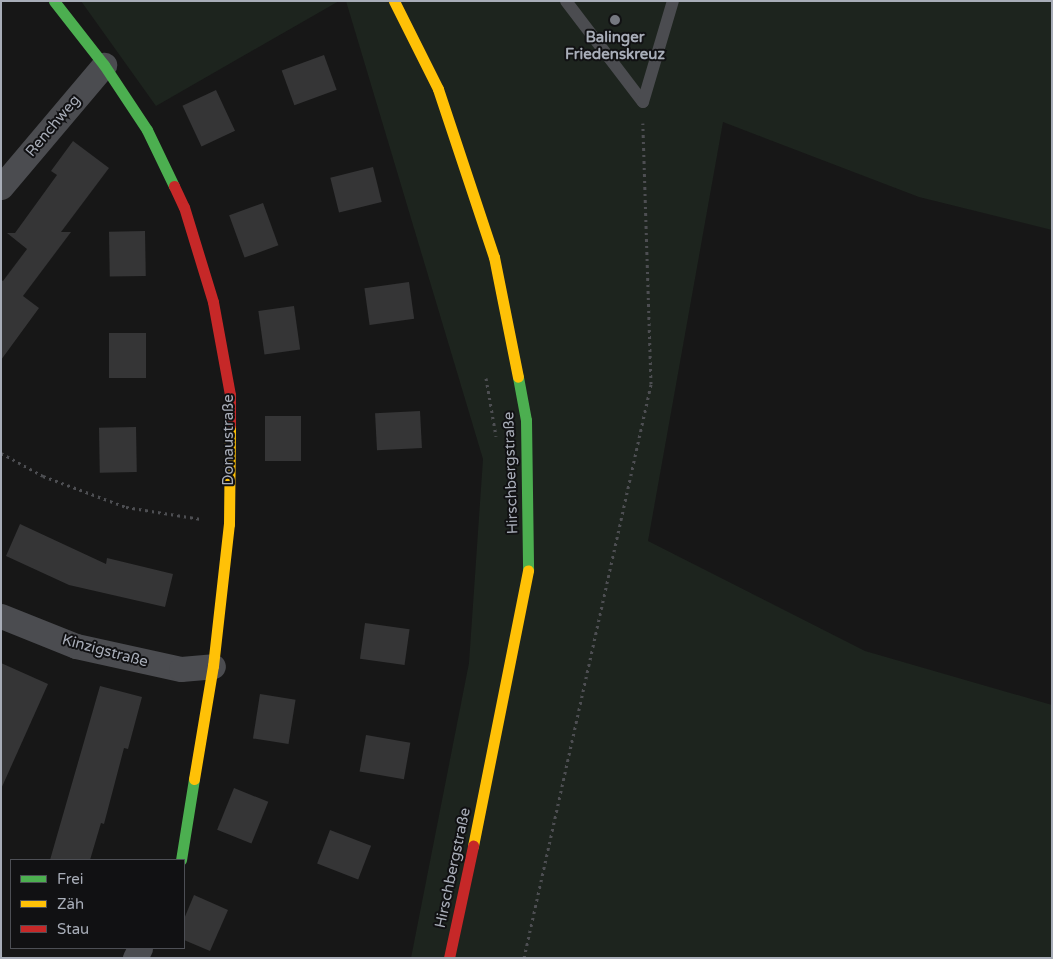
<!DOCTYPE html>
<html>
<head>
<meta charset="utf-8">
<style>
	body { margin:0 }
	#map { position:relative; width:1053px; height:959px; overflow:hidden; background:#171717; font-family:"Varela Round",sans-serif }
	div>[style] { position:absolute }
	.green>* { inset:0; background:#1d241e }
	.building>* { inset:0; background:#353536; transform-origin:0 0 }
	.path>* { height:3px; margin-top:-1.5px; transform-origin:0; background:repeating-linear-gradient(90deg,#4d4e52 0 2.5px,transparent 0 6.5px) }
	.lane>* { height:12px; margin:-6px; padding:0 6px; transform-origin:6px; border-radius:6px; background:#4b4c50 }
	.street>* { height:25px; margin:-12.5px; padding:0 12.5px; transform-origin:12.5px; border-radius:12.5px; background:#4b4c50 }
	.fast>* { height:11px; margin:-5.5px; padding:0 5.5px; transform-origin:5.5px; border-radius:5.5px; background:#4caf50 }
	.slow>* { height:11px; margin:-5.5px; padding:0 5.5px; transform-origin:5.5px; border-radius:5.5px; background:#ffc107 }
	.jam>* { height:11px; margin:-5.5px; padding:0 5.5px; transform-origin:5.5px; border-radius:5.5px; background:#c62828 }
	.dots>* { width:14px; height:14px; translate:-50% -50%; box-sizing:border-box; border:2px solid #111113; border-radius:50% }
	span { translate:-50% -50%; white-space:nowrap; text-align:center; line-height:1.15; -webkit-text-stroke:4px #111113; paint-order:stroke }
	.poi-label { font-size:15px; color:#a8adb8; font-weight:700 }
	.street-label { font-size:15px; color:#a8adb8 }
	.frame { position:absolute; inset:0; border:2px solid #a8adb8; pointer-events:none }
	.legend { position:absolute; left:10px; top:859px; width:175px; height:90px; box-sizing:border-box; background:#111113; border:1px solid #4d4f55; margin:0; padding:6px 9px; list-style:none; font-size:15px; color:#a8adb8 }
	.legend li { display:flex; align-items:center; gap:10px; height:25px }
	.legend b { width:25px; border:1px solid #4d4f55 }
</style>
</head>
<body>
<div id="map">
	<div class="green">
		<i style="clip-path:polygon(81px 1px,339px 1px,156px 106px)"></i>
		<i style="clip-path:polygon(346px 1px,1052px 1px,1052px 230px,919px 197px,723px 122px,648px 541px,865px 651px,1052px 705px,1052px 958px,411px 958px,469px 663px,483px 459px)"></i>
	</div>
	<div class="building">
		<i style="left:324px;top:55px;width:37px;height:45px;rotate:70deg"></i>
		<i style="left:216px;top:90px;width:45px;height:37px;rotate:65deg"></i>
		<i style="clip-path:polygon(73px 141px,109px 168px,61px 232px,71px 232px,23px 296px,39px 308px,1px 360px,1px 280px,3px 281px,27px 249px,7px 233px,15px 233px,57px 175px,51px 171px)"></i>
		<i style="left:373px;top:167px;width:36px;height:44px;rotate:76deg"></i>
		<i style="left:263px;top:203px;width:45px;height:36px;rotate:70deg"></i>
		<i style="left:145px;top:231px;width:45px;height:36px;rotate:89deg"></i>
		<i style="left:409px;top:282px;width:37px;height:45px;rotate:82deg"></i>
		<i style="left:294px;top:306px;width:44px;height:36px;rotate:82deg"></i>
		<i style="left:146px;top:333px;width:45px;height:37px;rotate:90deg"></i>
		<i style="left:420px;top:411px;width:37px;height:45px;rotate:87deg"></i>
		<i style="left:265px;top:416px;width:36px;height:45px"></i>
		<i style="left:136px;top:427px;width:45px;height:37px;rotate:89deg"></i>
		<i style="clip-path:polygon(20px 524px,106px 564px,107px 558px,173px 574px,165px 607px,69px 585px,6px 556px)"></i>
		<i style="left:365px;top:623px;width:45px;height:36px;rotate:8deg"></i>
		<i style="clip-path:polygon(1px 663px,48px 684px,1px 789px)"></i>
		<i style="clip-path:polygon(100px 686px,142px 697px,128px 749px,124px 748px,104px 824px,101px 823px,90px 860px,50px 860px)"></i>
		<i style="left:260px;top:694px;width:36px;height:45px;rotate:9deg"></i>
		<i style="left:366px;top:735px;width:45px;height:37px;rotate:10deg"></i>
		<i style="left:234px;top:788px;width:37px;height:45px;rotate:22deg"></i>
		<i style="left:330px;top:830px;width:44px;height:36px;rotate:21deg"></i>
		<i style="clip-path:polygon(194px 895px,228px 910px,210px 951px,184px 940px,184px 919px)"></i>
	</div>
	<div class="path">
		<i style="left:486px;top:378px;width:59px;rotate:80.2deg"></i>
		<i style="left:1px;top:453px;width:48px;rotate:28.7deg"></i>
		<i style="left:43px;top:476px;width:89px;rotate:20.5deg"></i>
		<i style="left:126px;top:507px;width:76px;rotate:9.1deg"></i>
		<i style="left:524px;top:958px;width:588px;rotate:-77.52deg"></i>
		<i style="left:651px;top:384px;width:261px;rotate:-91.8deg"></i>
	</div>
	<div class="lane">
		<i style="left:566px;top:1px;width:127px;rotate:52.7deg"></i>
		<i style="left:643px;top:102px;width:105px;rotate:-73.5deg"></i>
	</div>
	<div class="street">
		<i style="left:1px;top:187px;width:160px;rotate:-49.8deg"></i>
		<i style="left:1px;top:616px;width:81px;rotate:21.8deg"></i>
		<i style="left:76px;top:646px;width:107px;rotate:12.4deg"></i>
		<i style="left:181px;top:669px;width:32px;rotate:-5deg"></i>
		<i style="left:135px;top:958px;width:11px;rotate:-63deg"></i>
	</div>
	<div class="fast">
		<i style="left:54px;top:1px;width:81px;rotate:52deg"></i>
		<i style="left:104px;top:65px;width:78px;rotate:56.5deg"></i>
		<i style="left:147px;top:130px;width:62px;rotate:64.3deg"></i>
		<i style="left:518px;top:377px;width:44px;rotate:79.5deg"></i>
		<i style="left:526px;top:420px;width:150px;rotate:89.2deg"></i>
		<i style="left:181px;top:860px;width:82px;rotate:-80.9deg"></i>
	</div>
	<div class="slow">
		<i style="left:394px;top:1px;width:98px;rotate:63.4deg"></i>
		<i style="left:438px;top:89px;width:177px;rotate:71.6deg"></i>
		<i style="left:494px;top:257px;width:122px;rotate:78.7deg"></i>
		<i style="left:194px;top:779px;width:115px;rotate:-80.5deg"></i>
		<i style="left:213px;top:666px;width:143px;rotate:-83.6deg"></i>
		<i style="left:229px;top:524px;width:99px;rotate:-89.4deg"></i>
		<i style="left:473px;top:846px;width:281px;rotate:-78.7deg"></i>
	</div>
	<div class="jam">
		<i style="left:174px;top:186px;width:23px;rotate:65deg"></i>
		<i style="left:184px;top:207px;width:99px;rotate:73deg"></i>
		<i style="left:213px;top:302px;width:95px;rotate:79.6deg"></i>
		<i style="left:230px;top:395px;width:30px;rotate:90deg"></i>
		<i style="left:449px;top:958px;width:115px;rotate:-77.9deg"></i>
	</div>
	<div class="dots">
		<i style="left:615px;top:20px;background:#757880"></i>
	</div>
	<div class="poi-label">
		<span style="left:615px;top:46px">Balinger<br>Friedenskreuz</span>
	</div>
	<div class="street-label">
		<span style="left:53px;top:126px;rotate:-50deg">Renchweg</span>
		<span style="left:229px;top:440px;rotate:-90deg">Donaustraße</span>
		<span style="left:511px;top:473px;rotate:-92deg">Hirschbergstraße</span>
		<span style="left:105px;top:651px;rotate:15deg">Kinzigstraße</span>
		<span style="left:453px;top:868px;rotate:-78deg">Hirschbergstraße</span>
	</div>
	<div class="frame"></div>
	<ul class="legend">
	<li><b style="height:6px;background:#4caf50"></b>Frei</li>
	<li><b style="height:6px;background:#ffc107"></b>Zäh</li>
	<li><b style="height:6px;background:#c62828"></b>Stau</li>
	</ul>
</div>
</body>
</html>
